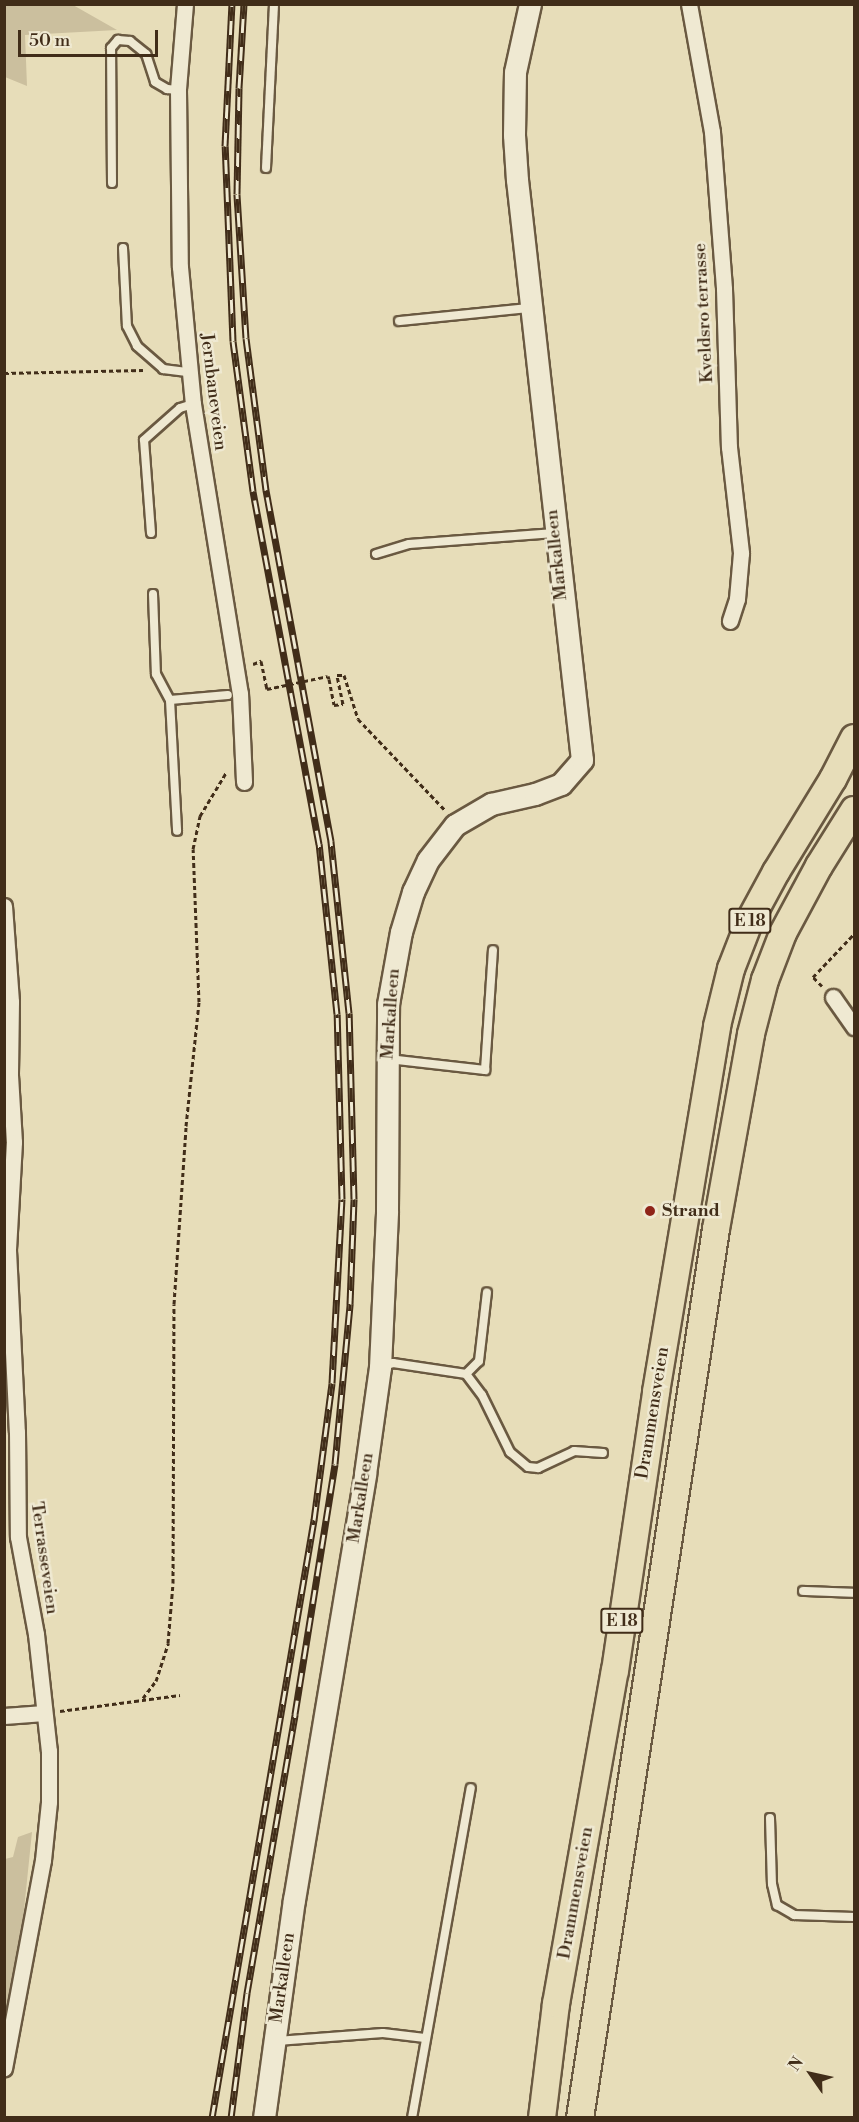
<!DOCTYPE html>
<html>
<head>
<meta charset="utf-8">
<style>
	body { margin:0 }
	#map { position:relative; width:859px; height:2122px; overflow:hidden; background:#e7ddb9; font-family:"Libre Bodoni",serif }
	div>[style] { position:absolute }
	.green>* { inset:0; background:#cbbf9e }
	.path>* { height:3px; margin-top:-1.5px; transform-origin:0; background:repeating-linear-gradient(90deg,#412d19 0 4.5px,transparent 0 7.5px) }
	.roads { filter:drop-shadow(2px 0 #6a5941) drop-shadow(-2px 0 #6a5941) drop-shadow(0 2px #6a5941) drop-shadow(0 -2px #6a5941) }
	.service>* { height:8px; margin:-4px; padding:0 4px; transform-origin:4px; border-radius:4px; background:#efe9d2 }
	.minor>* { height:15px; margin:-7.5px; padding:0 7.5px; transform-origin:7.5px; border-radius:7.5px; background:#efe9d2 }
	.secondary>* { height:21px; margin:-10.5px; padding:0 10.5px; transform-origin:10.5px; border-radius:10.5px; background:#efe9d2 }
	.trunk>* { height:26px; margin:-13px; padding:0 13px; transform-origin:13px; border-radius:13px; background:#e7ddb9 }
	.rail>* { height:7px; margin-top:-3.5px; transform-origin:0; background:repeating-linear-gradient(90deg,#efe9d2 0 14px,#412d19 0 28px); box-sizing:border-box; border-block:2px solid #412d19 }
	.path-bridge>* { height:3px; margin-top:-1.5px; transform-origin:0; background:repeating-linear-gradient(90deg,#412d19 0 4.5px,transparent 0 7.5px) }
	.dots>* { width:16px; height:16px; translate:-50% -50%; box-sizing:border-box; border:3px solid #efe9d2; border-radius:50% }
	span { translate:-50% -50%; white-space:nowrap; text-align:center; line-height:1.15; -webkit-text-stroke:5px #efe9d2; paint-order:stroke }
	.shield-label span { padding:2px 4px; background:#efe9d2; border:2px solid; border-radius:4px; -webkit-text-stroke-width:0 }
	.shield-label { font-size:16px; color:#412d19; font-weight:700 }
	.street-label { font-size:18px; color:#412d19 }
	.poi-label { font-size:18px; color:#412d19; font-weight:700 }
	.left { translate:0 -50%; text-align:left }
	.frame { position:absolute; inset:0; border:6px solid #412d19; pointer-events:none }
	.north { position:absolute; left:781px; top:2044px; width:60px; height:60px; -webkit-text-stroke:4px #efe9d2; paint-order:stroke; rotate:304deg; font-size:16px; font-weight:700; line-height:24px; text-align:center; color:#412d19 }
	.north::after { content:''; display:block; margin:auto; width:21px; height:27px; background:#412d19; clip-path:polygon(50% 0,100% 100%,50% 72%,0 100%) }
	.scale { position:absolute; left:18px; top:30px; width:140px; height:27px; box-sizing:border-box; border:3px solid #412d19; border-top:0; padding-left:8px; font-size:18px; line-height:21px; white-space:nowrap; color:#412d19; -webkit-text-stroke:4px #efe9d2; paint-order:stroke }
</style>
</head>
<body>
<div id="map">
	<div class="green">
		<i style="clip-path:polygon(4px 5px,73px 5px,117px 30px,25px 35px,27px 86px,5px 77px)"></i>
		<i style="clip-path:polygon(32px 1832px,21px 1939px,9px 2011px,5px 2014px,5px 1859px,13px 1857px,18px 1837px)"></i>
	</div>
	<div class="path">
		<i style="left:4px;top:373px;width:139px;rotate:-1.2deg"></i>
		<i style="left:253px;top:664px;width:9px;rotate:-21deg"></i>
		<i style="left:261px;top:661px;width:25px;rotate:78deg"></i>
		<i style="left:329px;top:679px;width:26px;rotate:79deg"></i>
		<i style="left:334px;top:705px;width:9px;rotate:-6deg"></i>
		<i style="left:343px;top:704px;width:30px;rotate:-102deg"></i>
		<i style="left:337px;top:675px;width:7px"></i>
		<i style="left:344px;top:675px;width:46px;rotate:72.3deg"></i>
		<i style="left:358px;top:719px;width:126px;rotate:46.3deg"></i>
		<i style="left:822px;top:986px;width:13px;rotate:-135deg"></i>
		<i style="left:813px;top:977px;width:59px;rotate:-46.4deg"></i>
		<i style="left:143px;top:1698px;width:21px;rotate:-53deg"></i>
		<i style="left:156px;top:1681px;width:40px;rotate:-72deg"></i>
		<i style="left:168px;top:1643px;width:60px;rotate:-85.2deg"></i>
		<i style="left:173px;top:1583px;width:279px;rotate:-89.8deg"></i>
		<i style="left:174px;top:1304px;width:178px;rotate:-86.1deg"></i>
		<i style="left:186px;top:1126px;width:125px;rotate:-84deg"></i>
		<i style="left:199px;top:1002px;width:153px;rotate:-92.2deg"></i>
		<i style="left:193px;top:849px;width:34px;rotate:-78deg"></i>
		<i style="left:200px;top:816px;width:52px;rotate:-59deg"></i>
		<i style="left:60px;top:1711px;width:121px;rotate:-7.6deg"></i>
	</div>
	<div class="roads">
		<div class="service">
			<i style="left:266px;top:168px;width:164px;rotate:-87.2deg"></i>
			<i style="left:112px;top:183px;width:135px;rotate:-90.4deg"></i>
			<i style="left:111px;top:48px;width:11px;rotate:-49deg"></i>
			<i style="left:118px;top:40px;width:12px;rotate:5deg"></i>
			<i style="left:130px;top:41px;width:21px;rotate:39deg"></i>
			<i style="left:146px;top:54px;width:29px;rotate:72deg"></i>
			<i style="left:155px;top:82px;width:14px;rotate:30deg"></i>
			<i style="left:167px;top:89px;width:11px;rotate:5deg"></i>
			<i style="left:123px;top:248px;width:78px;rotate:87.1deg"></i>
			<i style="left:127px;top:326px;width:22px;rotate:63deg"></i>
			<i style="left:137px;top:346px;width:35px;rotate:41deg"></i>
			<i style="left:163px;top:369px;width:26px;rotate:7deg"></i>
			<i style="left:399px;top:321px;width:131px;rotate:-5.7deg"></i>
			<i style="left:151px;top:533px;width:93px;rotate:-94.3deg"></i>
			<i style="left:144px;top:440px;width:48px;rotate:-41.6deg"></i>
			<i style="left:180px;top:408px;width:14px;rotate:-17deg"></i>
			<i style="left:376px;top:554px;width:34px;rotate:-17deg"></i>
			<i style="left:409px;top:544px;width:146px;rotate:-4.3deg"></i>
			<i style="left:153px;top:594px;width:80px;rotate:87.9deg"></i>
			<i style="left:156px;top:674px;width:30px;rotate:62deg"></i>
			<i style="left:170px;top:700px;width:58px;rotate:-4.9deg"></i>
			<i style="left:170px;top:700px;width:131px;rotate:86.9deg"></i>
			<i style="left:388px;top:1059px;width:98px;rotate:6.5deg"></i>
			<i style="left:485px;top:1070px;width:120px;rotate:-86.2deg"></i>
			<i style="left:381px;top:1367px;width:13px;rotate:-18deg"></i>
			<i style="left:393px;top:1363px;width:74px;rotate:8.6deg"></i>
			<i style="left:466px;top:1374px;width:26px;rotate:53deg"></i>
			<i style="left:482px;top:1395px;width:64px;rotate:63.8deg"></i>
			<i style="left:510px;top:1452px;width:23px;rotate:40deg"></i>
			<i style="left:528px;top:1467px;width:10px;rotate:6deg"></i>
			<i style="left:538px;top:1468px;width:40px;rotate:-25deg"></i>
			<i style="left:574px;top:1451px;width:29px;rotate:4deg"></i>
			<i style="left:466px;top:1374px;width:18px;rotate:-45deg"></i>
			<i style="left:479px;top:1361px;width:69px;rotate:-83.4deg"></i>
			<i style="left:803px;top:1591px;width:51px;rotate:2.2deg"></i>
			<i style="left:770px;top:1818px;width:66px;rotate:88.3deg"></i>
			<i style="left:772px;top:1884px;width:22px;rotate:77deg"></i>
			<i style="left:777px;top:1905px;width:20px;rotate:30deg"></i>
			<i style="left:794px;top:1915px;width:60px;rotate:1.9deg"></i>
			<i style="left:277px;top:2041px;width:106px;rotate:-4.3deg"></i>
			<i style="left:383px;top:2033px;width:42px;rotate:6.8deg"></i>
			<i style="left:412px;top:2118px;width:335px;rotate:-79.9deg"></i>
		</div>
		<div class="minor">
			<i style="left:185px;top:4px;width:86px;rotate:94.7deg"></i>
			<i style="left:178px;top:90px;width:177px;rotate:89.4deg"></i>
			<i style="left:180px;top:267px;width:138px;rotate:84.6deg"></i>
			<i style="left:193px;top:404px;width:293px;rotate:80.8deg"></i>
			<i style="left:240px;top:693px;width:89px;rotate:87.4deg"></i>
			<i style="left:689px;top:4px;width:130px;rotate:79.8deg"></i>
			<i style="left:712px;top:132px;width:157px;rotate:85.6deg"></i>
			<i style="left:724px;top:289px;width:158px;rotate:88.2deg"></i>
			<i style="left:729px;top:447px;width:107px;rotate:83.5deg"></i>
			<i style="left:741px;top:553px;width:46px;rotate:95deg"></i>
			<i style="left:737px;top:599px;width:23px;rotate:108deg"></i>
			<i style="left:4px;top:906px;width:96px;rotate:85.8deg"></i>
			<i style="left:11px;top:1002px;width:73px;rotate:90.8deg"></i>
			<i style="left:10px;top:1075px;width:67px;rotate:86.6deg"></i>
			<i style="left:14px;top:1142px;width:108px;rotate:93.2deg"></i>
			<i style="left:8px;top:1250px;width:182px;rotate:87.2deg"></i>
			<i style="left:17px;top:1432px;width:105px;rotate:89.5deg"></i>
			<i style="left:18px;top:1537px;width:99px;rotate:79.5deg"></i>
			<i style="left:36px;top:1634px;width:118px;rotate:83.7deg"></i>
			<i style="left:49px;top:1751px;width:51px;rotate:90deg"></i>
			<i style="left:49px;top:1802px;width:58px;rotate:95.9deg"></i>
			<i style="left:43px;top:1860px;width:212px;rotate:100.6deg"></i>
			<i style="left:833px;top:997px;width:37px;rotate:55deg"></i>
			<i style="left:4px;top:1716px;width:40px;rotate:-4.3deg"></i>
		</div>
		<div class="secondary">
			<i style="left:264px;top:2118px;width:220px;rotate:-82.2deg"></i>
			<i style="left:294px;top:1900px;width:432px;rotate:-80.5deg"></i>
			<i style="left:365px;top:1474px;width:108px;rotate:-82deg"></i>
			<i style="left:380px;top:1367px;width:156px;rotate:-87.4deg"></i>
			<i style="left:387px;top:1211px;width:207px;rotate:-89.7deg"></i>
			<i style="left:388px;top:1004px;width:73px;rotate:-79.8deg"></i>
			<i style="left:401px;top:932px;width:42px;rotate:-73.3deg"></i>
			<i style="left:413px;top:892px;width:35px;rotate:-65deg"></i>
			<i style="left:428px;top:860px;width:44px;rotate:-52.4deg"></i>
			<i style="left:455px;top:825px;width:42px;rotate:-30.3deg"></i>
			<i style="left:491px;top:804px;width:45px;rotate:-12.8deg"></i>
			<i style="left:535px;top:794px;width:28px;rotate:-21deg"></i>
			<i style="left:561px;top:784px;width:32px;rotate:-49deg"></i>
			<i style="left:582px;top:760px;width:584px;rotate:-96.39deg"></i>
			<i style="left:517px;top:180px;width:45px;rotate:-93.8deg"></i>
			<i style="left:514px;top:135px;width:63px;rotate:-89.1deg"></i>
			<i style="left:515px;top:72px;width:70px;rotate:-77.6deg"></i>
		</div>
		<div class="trunk">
			<i style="left:542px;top:2118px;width:115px;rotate:-83deg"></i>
			<i style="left:556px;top:2004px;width:338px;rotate:-80deg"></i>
			<i style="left:615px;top:1671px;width:282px;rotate:-81.6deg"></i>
			<i style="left:656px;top:1392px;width:371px;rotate:-80.5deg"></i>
			<i style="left:717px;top:1026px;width:59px;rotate:-76.2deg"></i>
			<i style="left:731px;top:969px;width:53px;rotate:-68.8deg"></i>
			<i style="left:750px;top:920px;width:55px;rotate:-61.6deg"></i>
			<i style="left:776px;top:872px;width:109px;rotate:-58.5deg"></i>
			<i style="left:833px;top:779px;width:46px;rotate:-62.9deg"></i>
			<i style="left:580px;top:2118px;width:899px;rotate:-81.3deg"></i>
			<i style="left:716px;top:1229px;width:198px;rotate:-79.8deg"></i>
			<i style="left:751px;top:1034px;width:56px;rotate:-75.5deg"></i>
			<i style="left:765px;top:980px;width:50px;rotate:-69deg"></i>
			<i style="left:783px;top:933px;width:76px;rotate:-61.8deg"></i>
			<i style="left:819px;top:866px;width:66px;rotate:-58deg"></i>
		</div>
	</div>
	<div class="rail">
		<i style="left:212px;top:2118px;width:607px;rotate:-80.32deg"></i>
		<i style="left:314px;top:1520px;width:138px;rotate:-82.5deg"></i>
		<i style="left:332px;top:1383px;width:184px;rotate:-86.9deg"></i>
		<i style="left:342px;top:1199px;width:185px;rotate:-91.5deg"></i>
		<i style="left:337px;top:1014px;width:171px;rotate:-96deg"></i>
		<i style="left:319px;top:844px;width:359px;rotate:-100.6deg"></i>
		<i style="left:253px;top:491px;width:151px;rotate:-97.6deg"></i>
		<i style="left:233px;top:341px;width:195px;rotate:-92.3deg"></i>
		<i style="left:225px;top:146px;width:142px;rotate:-87.2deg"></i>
		<i style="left:231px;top:2118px;width:126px;rotate:-82.7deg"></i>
		<i style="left:247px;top:1993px;width:283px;rotate:-80.2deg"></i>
		<i style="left:295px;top:1714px;width:253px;rotate:-80.9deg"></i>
		<i style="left:335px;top:1464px;width:161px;rotate:-84.6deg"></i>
		<i style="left:350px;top:1304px;width:105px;rotate:-87.8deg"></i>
		<i style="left:354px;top:1199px;width:186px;rotate:-91.5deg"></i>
		<i style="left:349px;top:1013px;width:173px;rotate:-96deg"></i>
		<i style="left:331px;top:841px;width:357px;rotate:-100.5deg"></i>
		<i style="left:266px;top:490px;width:153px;rotate:-97.5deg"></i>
		<i style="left:246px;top:338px;width:144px;rotate:-93.6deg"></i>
		<i style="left:237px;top:194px;width:106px;rotate:-88.9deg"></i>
		<i style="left:239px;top:88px;width:84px;rotate:-86.6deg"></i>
	</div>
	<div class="path-bridge">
		<i style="left:266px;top:685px;width:4px;rotate:76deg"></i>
		<i style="left:267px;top:689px;width:62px;rotate:-12deg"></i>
		<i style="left:328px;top:676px;width:3px;rotate:72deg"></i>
	</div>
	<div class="dots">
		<i style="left:650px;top:1211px;background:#8f2418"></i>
	</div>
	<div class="shield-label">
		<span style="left:750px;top:921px">E 18</span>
		<span style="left:622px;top:1621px">E 18</span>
	</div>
	<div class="street-label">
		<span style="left:704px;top:313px;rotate:-93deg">Kveldsro terrasse</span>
		<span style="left:213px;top:392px;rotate:83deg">Jernbaneveien</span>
		<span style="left:557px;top:555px;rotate:-96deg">Markalleen</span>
		<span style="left:391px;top:1014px;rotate:-86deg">Markalleen</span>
		<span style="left:653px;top:1413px;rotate:-81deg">Drammensveien</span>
		<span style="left:361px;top:1498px;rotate:-81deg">Markalleen</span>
		<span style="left:44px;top:1558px;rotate:82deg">Terrasseveien</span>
		<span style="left:576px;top:1893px;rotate:-80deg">Drammensveien</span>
		<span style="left:283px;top:1978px;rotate:-82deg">Markalleen</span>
	</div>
	<div class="poi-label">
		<span class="left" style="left:662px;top:1211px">Strand</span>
	</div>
	<div class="frame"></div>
	<div class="north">N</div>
	<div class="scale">50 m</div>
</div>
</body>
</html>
